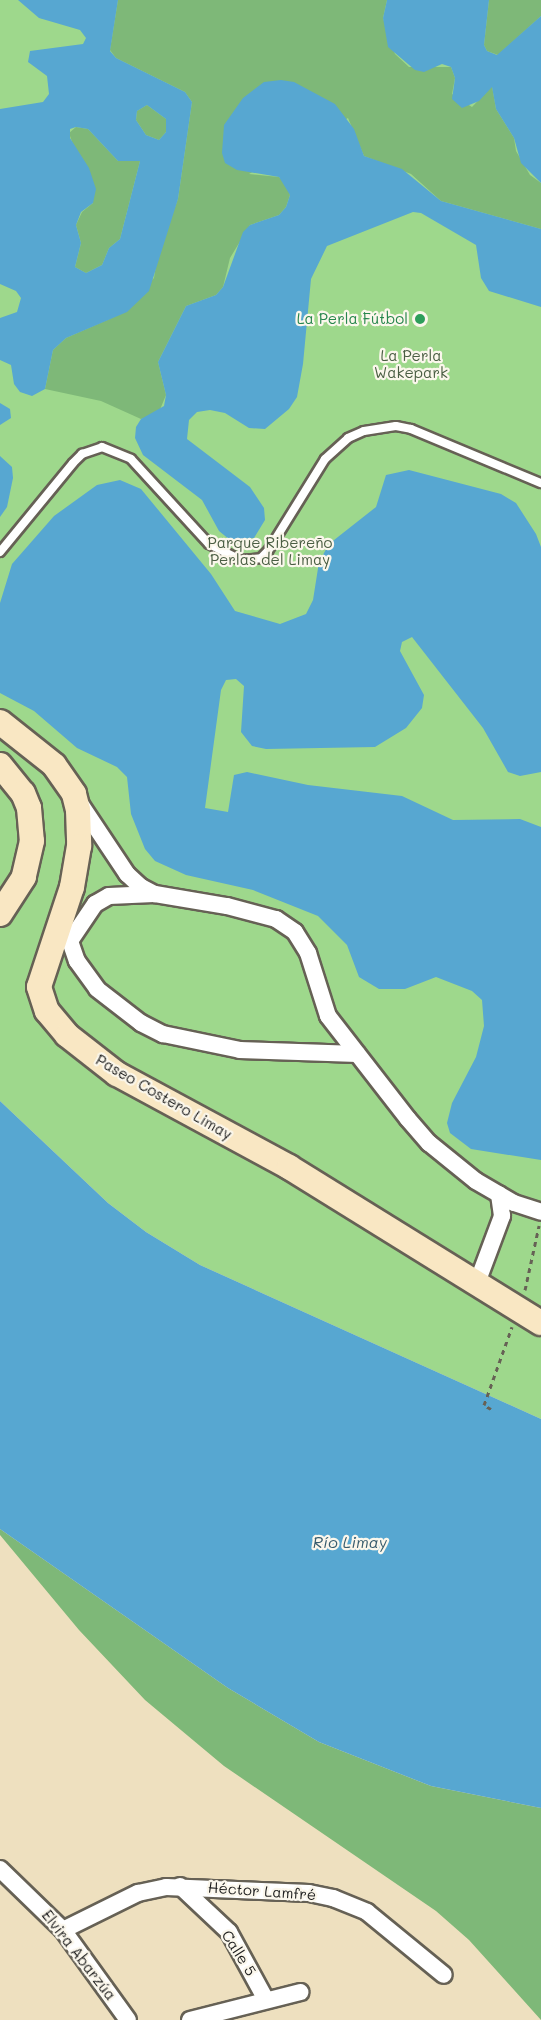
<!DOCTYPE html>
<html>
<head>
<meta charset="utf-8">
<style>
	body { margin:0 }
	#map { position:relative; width:541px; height:2020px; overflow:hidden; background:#eee0bf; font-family:Mali,sans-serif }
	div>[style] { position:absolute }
	.green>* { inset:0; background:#9ed88c }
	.forest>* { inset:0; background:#7eb878 }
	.water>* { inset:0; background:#57a7d1 }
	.path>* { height:3px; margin-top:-1.5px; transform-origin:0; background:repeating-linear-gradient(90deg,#666155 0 4.5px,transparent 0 9px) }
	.roads { filter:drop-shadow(2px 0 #666155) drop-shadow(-2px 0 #666155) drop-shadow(0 2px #666155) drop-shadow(0 -2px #666155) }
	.lane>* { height:8px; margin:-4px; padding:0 4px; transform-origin:4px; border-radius:4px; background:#fff }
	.street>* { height:16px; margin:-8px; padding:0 8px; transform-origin:8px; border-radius:8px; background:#fff }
	.secondary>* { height:24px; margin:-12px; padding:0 12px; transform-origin:12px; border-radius:12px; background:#f9e7c3 }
	.dots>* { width:16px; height:16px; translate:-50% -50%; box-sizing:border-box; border:3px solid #fbf7ec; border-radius:50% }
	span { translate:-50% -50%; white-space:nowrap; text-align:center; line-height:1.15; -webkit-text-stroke:4.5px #fbf7ec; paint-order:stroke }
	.leisure-label { font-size:15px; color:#27864d }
	.right { translate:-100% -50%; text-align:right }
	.park-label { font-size:15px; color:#4a5e43 }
	.street-label { font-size:15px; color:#1c1c1c }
	.water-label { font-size:16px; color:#375b6d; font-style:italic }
</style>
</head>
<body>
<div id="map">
	<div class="green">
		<i style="clip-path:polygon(0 0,541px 0,541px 1419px,200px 1265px,146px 1232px,108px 1203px,0 1101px)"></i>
	</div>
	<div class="forest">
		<i style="clip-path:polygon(118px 0,387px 0,383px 18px,395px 54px,409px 67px,451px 67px,455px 78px,452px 94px,472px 107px,492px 86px,496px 109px,514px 138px,516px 151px,530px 175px,541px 183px,541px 229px,441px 201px,411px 174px,364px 156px,348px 118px,249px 174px,279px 177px,286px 184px,290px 195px,286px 207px,279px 215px,250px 225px,230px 258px,223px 287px,216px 295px,186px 306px,158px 362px,166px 395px,159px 412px,141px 419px,101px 401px,45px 389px,53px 350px,66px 338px,114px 317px,154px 278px,158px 253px,178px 199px,192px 102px,185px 92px,116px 58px,110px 50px)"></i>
		<i style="clip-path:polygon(489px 0,541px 0,541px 16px,498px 55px,487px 51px,484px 45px)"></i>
		<i style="clip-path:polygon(147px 105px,166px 119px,166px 132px,159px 140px,146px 135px,136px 120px,137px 111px)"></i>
		<i style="clip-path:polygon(76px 127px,88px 129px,118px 161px,140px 161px,120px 239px,109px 248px,102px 265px,86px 273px,75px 267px,81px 243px,76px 225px,82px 212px,93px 203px,69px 133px)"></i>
		<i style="clip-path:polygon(0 1529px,228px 1688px,319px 1742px,431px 1786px,541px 1808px,541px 2020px,469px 1940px,436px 1911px,224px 1766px,145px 1700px,79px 1630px,0 1535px)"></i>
	</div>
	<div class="water">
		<i style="clip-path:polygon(evenodd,18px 0,118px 0,110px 51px,116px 58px,185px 92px,192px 102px,178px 199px,149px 291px,127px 312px,66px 338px,53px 350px,45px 389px,32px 396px,20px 392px,14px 384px,11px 365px,0 360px,0 318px,17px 312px,21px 298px,16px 291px,0 284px,0 109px,43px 102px,49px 94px,47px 76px,28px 62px,30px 51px,83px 44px,86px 38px,80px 30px,39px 18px,18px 0,147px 105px,166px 119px,166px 132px,159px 140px,146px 135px,136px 120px,137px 111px,147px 105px,18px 0,76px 127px,88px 129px,118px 161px,140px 161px,120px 239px,109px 248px,102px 265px,86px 273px,75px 267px,81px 243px,76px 225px,81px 212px,93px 203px,96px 189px,89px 168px,70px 138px,70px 129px,76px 127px)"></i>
		<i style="clip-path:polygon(387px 0,489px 0,484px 45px,487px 51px,497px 55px,541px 16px,541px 183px,521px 163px,514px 138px,496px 109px,492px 87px,479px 101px,462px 108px,452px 99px,455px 78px,451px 67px,442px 64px,424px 72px,415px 70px,388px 47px,383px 18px)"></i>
		<i style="clip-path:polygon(281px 80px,294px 82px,335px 104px,354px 129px,364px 156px,402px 169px,441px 201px,541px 229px,541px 307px,489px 291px,481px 278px,476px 245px,421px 213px,413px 212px,327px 246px,311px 279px,303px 364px,297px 397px,289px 409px,265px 429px,249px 428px,225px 413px,210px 410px,197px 412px,189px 420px,187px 439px,250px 487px,264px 508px,265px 520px,254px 538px,230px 540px,219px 531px,202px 500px,143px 455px,135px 438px,136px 427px,141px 419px,164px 406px,166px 395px,158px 362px,186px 306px,216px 295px,223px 287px,243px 232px,250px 225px,279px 215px,286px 207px,290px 195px,279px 177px,237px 170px,225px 163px,222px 153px,224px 125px,243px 98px,264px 82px)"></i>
		<i style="clip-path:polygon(0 403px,10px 409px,11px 418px,0 425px)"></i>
		<i style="clip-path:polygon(0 456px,12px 467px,13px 478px,7px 507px,0 517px)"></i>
		<i style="clip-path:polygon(409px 470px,501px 494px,516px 503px,536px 534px,541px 547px,541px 772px,520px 776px,508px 772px,483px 728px,412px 637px,402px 642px,400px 651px,424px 695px,422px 708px,406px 728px,375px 747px,266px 749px,252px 746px,241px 732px,244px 686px,236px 679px,226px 680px,221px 690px,205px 808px,228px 812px,234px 775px,247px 772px,308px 785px,402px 796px,453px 820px,520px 819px,541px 827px,541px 1160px,471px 1149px,450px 1133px,447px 1123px,452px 1103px,476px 1057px,484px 1026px,482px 1000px,472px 991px,436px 977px,405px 989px,379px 989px,359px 977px,347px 945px,318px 916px,253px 890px,186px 875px,155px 861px,145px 849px,131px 814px,127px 777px,117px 767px,77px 748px,34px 711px,0 693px,0 603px,12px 564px,54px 516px,97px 485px,120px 480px,141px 489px,211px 574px,235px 611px,280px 624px,306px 614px,313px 600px,319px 562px,329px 544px,376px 507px,386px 475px)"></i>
		<i style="clip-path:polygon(0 1101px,108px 1203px,146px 1232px,200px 1265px,541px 1419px,541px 1808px,431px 1786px,319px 1742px,228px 1688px,0 1529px)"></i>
	</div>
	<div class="path">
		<i style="left:525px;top:1290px;width:66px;rotate:-77.7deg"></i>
		<i style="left:491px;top:1409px;width:8px;rotate:-150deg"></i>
		<i style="left:484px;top:1405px;width:83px;rotate:-70.3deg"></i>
	</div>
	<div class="roads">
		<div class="lane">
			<i style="left:0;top:552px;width:115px;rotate:-50.6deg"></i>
			<i style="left:73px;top:463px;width:13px;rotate:-45deg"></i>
			<i style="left:82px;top:454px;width:21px;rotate:-19deg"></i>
			<i style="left:102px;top:447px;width:31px;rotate:22deg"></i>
			<i style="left:131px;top:459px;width:115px;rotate:47.5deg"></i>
			<i style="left:209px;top:544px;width:35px;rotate:27deg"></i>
			<i style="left:240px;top:560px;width:21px;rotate:-5deg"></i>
			<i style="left:261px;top:558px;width:10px;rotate:-45deg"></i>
			<i style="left:268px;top:551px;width:108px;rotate:-58.2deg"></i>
			<i style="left:325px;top:459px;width:31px;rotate:-42deg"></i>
			<i style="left:348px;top:438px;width:17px;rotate:-24deg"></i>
			<i style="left:364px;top:431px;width:32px;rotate:-9deg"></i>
			<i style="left:396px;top:426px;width:15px;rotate:11deg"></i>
			<i style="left:411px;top:429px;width:141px;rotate:22.6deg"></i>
		</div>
		<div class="street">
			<i style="left:79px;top:802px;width:87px;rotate:56.3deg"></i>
			<i style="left:127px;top:874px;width:19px;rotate:43deg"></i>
			<i style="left:141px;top:887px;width:16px;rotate:27deg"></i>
			<i style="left:155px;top:894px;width:73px;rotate:9.5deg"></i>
			<i style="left:227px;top:906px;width:51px;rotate:14.9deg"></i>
			<i style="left:276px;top:919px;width:23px;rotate:34deg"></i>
			<i style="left:295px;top:932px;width:25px;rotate:58deg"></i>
			<i style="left:308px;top:953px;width:66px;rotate:72.4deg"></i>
			<i style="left:328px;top:1016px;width:130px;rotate:52.2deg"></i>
			<i style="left:408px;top:1119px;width:32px;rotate:49deg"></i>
			<i style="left:429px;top:1143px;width:60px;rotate:39deg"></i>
			<i style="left:476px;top:1181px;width:44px;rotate:30.1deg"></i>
			<i style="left:514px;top:1203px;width:28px;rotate:18deg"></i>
			<i style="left:59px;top:933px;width:14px;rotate:36deg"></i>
			<i style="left:70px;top:941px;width:21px;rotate:71deg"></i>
			<i style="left:77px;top:961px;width:34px;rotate:54deg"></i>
			<i style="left:97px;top:989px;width:56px;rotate:37.7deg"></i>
			<i style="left:141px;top:1023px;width:25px;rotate:27deg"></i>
			<i style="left:163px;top:1034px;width:79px;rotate:11.7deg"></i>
			<i style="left:240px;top:1050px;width:117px;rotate:2deg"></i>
			<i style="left:70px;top:941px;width:45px;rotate:-56deg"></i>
			<i style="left:95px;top:904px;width:16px;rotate:-30deg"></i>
			<i style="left:109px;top:896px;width:45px;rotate:-2.5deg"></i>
			<i style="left:477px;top:1283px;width:72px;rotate:-69.5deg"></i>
			<i style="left:502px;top:1216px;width:22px;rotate:-98deg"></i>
			<i style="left:0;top:1869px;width:88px;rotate:44.1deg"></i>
			<i style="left:63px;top:1930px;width:111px;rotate:54.2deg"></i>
			<i style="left:180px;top:1886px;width:67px;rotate:43.2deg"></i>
			<i style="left:229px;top:1932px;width:77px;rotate:61.4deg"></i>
			<i style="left:63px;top:1930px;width:84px;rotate:-26.3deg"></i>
			<i style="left:138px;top:1893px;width:29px;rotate:-12deg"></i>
			<i style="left:166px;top:1887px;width:143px;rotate:2.4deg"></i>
			<i style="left:309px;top:1893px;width:25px;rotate:12deg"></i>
			<i style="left:333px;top:1898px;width:37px;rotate:22deg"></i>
			<i style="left:367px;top:1912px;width:99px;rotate:39.3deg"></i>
			<i style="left:190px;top:2020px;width:114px;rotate:-14.2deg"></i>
		</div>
		<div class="secondary">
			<i style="left:0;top:722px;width:69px;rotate:38.5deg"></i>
			<i style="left:54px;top:765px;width:35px;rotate:55deg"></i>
			<i style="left:74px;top:794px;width:16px;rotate:76deg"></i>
			<i style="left:78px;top:810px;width:36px;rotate:88deg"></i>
			<i style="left:79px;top:846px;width:42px;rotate:99.7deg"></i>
			<i style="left:72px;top:887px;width:105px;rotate:108.3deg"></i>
			<i style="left:39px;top:987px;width:25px;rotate:72deg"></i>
			<i style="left:47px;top:1011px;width:31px;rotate:50deg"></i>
			<i style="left:67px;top:1035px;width:63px;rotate:38deg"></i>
			<i style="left:117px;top:1074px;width:196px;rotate:28.4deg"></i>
			<i style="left:289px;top:1167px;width:296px;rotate:31.8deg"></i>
			<i style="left:0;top:765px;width:36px;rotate:51deg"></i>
			<i style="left:23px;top:793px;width:16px;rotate:68deg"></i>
			<i style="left:29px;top:808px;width:33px;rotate:85deg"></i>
			<i style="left:32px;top:841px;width:37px;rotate:103deg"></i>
			<i style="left:24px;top:877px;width:44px;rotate:123deg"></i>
		</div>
	</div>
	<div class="dots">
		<i style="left:420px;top:319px;background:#2e9e5b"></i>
	</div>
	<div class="leisure-label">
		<span class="right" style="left:408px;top:319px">La Perla Fútbol</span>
	</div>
	<div class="park-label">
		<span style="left:411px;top:364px">La Perla<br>Wakepark</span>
		<span style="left:270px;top:551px">Parque Ribereño<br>Perlas del Limay</span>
	</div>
	<div class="street-label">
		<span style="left:164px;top:1097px;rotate:30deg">Paseo Costero Limay</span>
		<span style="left:262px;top:1891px;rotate:4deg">Héctor Lamfré</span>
		<span style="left:239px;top:1953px;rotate:58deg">Calle 5</span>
		<span style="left:79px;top:1955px;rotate:52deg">Elvira Abarzúa</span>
	</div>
	<div class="water-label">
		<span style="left:350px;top:1542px">Río Limay</span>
	</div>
</div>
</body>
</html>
